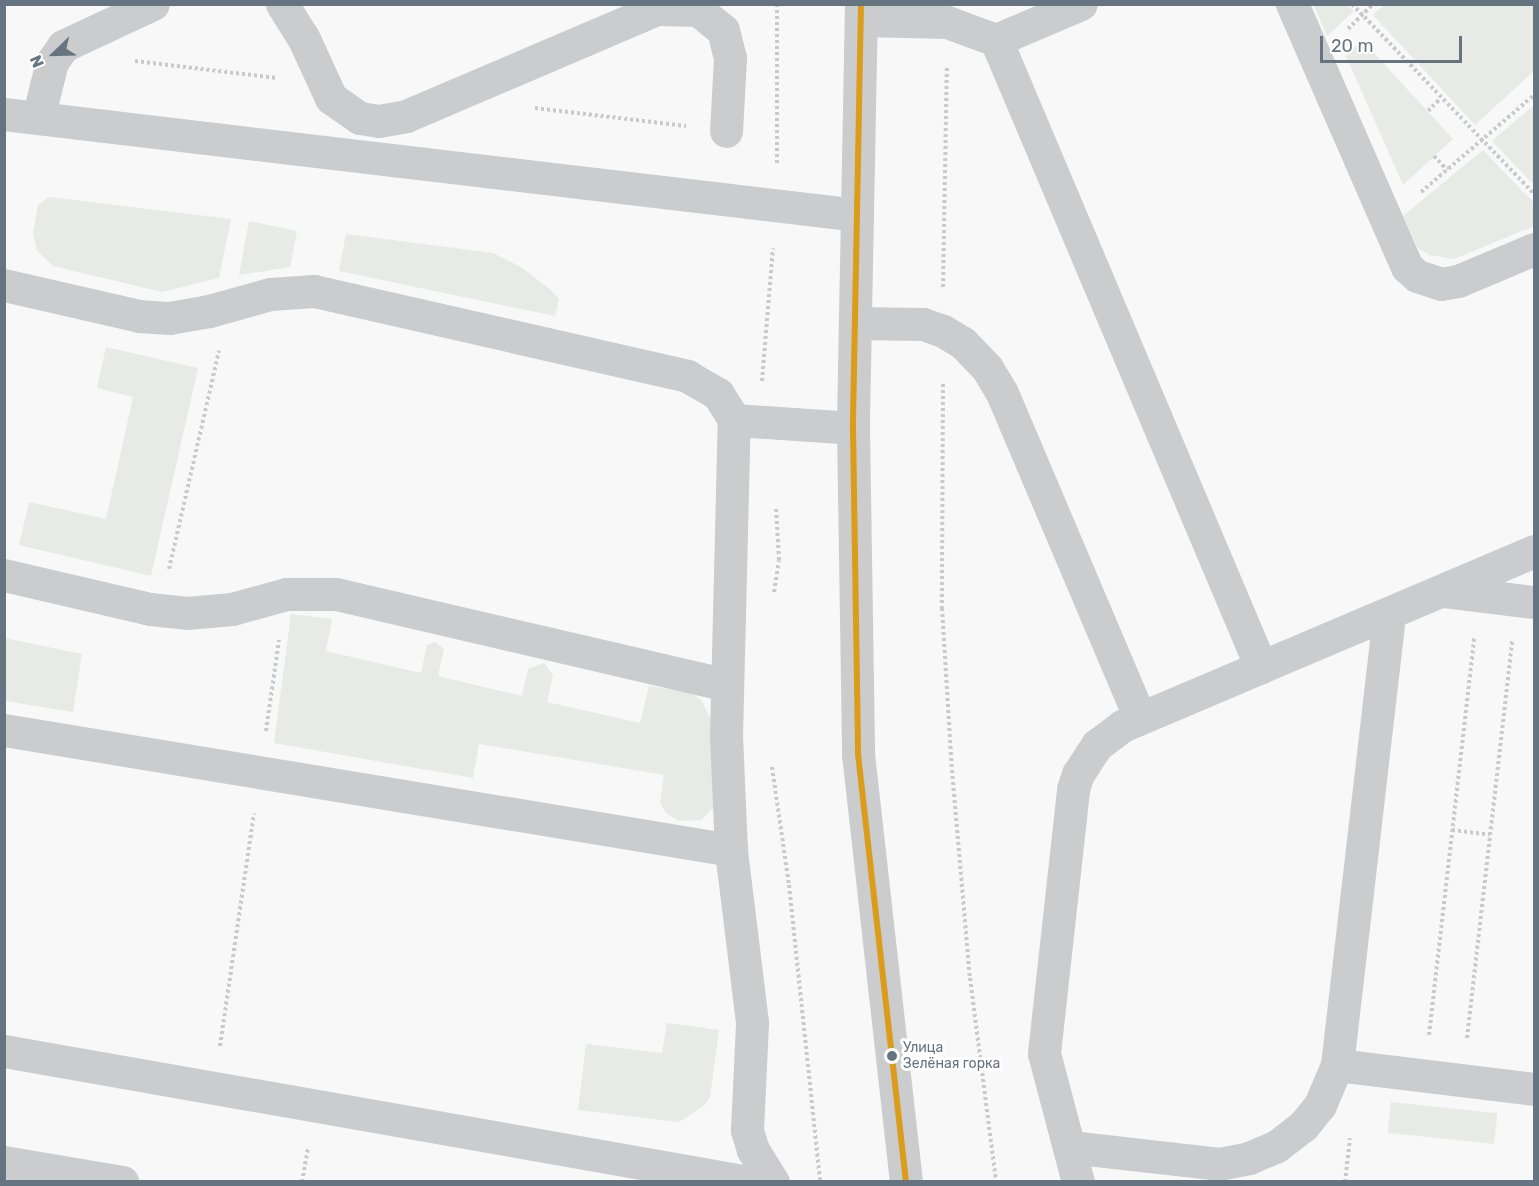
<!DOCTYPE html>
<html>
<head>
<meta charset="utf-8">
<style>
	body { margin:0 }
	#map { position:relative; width:1539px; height:1186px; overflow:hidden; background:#f8f8f8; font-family:Rubik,sans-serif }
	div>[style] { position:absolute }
	.green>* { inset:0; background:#e7eae5; transform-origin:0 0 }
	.path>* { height:4px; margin-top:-2px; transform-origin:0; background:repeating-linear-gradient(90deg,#c8cacb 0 3px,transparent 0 6px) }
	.minor>* { height:33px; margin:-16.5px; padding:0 16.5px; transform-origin:16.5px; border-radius:16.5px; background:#cbcccd }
	.bus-1>* { height:6px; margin:-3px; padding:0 3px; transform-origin:3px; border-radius:3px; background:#da9c1a }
	.dots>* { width:16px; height:16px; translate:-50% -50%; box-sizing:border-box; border:3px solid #fff; border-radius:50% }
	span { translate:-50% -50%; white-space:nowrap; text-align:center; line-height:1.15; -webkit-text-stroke:6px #fff; paint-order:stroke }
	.bus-label { font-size:14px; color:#657480 }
	.left { translate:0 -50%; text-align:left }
	.frame { position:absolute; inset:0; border:6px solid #657480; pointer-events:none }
	.north { position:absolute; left:24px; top:24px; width:60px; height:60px; -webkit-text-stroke:4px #fff; paint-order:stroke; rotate:247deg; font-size:16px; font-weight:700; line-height:24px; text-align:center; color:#657480 }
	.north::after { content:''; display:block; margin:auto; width:21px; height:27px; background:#657480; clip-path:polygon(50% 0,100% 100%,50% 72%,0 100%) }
	.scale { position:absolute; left:1320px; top:36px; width:142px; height:27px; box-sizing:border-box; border:3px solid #657480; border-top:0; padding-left:8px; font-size:18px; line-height:21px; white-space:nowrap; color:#657480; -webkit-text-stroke:4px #fff; paint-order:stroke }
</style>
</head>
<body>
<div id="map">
	<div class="green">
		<i style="clip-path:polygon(1314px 5px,1347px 5px,1354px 11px,1327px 36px)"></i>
		<i style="clip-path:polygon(1384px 5px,1534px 5px,1534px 71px,1475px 125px,1373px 15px)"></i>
		<i style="clip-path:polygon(1362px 40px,1453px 139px,1403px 185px,1346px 56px)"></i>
		<i style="clip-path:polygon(1534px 105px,1534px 185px,1492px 141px)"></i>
		<i style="clip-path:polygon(1483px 150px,1534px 203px,1534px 226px,1454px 259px,1429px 255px,1418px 248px,1403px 216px)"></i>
		<i style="clip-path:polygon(49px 197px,231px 219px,219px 278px,162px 292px,53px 266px,37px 251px,33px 234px,38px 205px)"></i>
		<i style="clip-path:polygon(249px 221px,297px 231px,290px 267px,239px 275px)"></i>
		<i style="clip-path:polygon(346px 234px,493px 253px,521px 267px,551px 290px,559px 299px,555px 316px,339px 271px)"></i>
		<i style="clip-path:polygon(106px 347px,198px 368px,151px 576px,19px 545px,29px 502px,106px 519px,133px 397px,97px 388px)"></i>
		<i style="clip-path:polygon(291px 614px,332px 619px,326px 651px,421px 673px,427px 645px,435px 642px,444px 649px,438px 676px,522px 696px,528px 669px,544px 663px,553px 675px,547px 702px,640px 723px,649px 686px,692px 693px,702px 701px,713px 724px,715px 806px,701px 820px,679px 821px,666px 813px,660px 803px,664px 775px,479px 744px,473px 778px,274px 743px)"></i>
		<i style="clip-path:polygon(4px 638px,82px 654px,73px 712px,5px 701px)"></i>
		<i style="clip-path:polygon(667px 1023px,719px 1030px,710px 1097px,705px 1105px,679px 1122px,578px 1110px,586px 1044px,662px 1053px)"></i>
		<i style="left:1391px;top:1102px;width:107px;height:31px;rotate:6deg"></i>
	</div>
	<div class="path">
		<i style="left:1352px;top:4px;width:263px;rotate:46.2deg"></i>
		<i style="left:1348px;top:29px;width:35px;rotate:-45deg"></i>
		<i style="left:135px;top:61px;width:143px;rotate:6.8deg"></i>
		<i style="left:535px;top:108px;width:152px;rotate:6.8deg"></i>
		<i style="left:1428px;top:111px;width:18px;rotate:-45deg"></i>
		<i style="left:1434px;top:156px;width:19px;rotate:47deg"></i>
		<i style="left:777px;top:163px;width:159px;rotate:-90deg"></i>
		<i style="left:1421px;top:192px;width:149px;rotate:-40.6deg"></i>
		<i style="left:943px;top:287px;width:221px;rotate:-89deg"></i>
		<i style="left:762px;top:381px;width:133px;rotate:-85.3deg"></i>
		<i style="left:943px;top:384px;width:224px;rotate:90.3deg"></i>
		<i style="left:942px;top:608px;width:162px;rotate:86.5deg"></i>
		<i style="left:952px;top:770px;width:209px;rotate:85.1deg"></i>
		<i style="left:970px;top:978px;width:206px;rotate:82.7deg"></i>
		<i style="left:169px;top:569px;width:224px;rotate:-77.1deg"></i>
		<i style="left:774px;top:592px;width:32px;rotate:-81deg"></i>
		<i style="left:779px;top:560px;width:53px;rotate:-93.2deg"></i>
		<i style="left:266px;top:731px;width:92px;rotate:-81.9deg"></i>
		<i style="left:772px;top:767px;width:119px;rotate:81.8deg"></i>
		<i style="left:789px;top:885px;width:299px;rotate:84deg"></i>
		<i style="left:1452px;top:830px;width:38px;rotate:7deg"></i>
		<i style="left:1429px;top:1035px;width:401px;rotate:-83.5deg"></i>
		<i style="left:1467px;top:1038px;width:401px;rotate:-83.5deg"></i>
		<i style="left:220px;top:1046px;width:235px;rotate:-81.7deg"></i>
		<i style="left:302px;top:1182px;width:36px;rotate:-80deg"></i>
		<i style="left:1345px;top:1182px;width:44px;rotate:-83.5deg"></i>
	</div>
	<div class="minor">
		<i style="left:282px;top:4px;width:39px;rotate:58deg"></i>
		<i style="left:303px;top:37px;width:67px;rotate:65.3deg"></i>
		<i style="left:331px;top:98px;width:35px;rotate:35deg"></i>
		<i style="left:360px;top:118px;width:19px;rotate:9deg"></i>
		<i style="left:379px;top:121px;width:27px;rotate:-10deg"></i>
		<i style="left:406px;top:116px;width:285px;rotate:-23.1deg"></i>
		<i style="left:861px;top:4px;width:424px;rotate:91.1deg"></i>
		<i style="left:853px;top:428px;width:326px;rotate:89.1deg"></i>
		<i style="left:858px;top:754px;width:431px;rotate:83.6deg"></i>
		<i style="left:1292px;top:4px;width:287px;rotate:66.4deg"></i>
		<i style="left:1407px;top:267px;width:13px;rotate:42deg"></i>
		<i style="left:1417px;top:276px;width:25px;rotate:18deg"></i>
		<i style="left:1441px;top:284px;width:17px;rotate:-10deg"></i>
		<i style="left:1458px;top:281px;width:82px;rotate:-22.8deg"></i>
		<i style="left:658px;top:9px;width:40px;rotate:1.4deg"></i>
		<i style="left:698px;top:10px;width:32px;rotate:39deg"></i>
		<i style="left:723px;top:30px;width:29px;rotate:76deg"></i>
		<i style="left:730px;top:58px;width:73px;rotate:93.1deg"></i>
		<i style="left:861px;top:20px;width:86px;rotate:1.3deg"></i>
		<i style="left:947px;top:22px;width:52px;rotate:20.2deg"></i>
		<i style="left:996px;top:40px;width:681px;rotate:67.09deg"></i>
		<i style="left:1261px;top:667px;width:297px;rotate:-23deg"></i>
		<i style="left:996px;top:40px;width:92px;rotate:-23deg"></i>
		<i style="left:4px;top:114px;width:859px;rotate:6.75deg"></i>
		<i style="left:38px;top:118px;width:58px;rotate:-76deg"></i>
		<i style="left:52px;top:62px;width:19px;rotate:-55deg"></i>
		<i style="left:63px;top:46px;width:99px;rotate:-25deg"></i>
		<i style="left:4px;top:285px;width:139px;rotate:12.9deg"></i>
		<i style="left:139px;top:316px;width:30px;rotate:4deg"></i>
		<i style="left:169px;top:318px;width:41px;rotate:-9.9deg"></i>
		<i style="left:209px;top:311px;width:63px;rotate:-15.6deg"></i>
		<i style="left:270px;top:294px;width:44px;rotate:-3.9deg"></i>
		<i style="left:314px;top:291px;width:383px;rotate:12.8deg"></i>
		<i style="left:687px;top:376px;width:36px;rotate:30deg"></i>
		<i style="left:718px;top:394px;width:31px;rotate:58deg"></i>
		<i style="left:855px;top:323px;width:68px;rotate:0.8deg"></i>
		<i style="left:923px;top:324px;width:21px;rotate:19deg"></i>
		<i style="left:943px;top:331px;width:23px;rotate:31deg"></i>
		<i style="left:963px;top:343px;width:35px;rotate:46deg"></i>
		<i style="left:987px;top:368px;width:29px;rotate:59deg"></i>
		<i style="left:1002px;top:393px;width:353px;rotate:67deg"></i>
		<i style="left:4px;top:575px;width:150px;rotate:13.1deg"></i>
		<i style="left:150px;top:609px;width:37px;rotate:6deg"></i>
		<i style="left:187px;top:613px;width:45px;rotate:-5.1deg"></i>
		<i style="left:232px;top:609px;width:56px;rotate:-15.5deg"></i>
		<i style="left:286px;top:594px;width:50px"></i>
		<i style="left:336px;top:594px;width:401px;rotate:13.1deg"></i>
		<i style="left:1444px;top:591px;width:91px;rotate:7deg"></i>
		<i style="left:4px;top:730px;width:737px;rotate:9.37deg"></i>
		<i style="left:4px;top:1051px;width:756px;rotate:9.97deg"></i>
		<i style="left:1337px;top:1065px;width:455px;rotate:-83.4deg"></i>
		<i style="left:1070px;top:1147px;width:150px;rotate:6.5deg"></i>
		<i style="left:1219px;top:1164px;width:31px;rotate:-11deg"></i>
		<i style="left:1249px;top:1158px;width:30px;rotate:-23deg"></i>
		<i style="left:1277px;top:1146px;width:33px;rotate:-38deg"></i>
		<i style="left:1303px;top:1126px;width:27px;rotate:-51deg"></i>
		<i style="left:1320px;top:1105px;width:43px;rotate:-67deg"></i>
		<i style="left:1337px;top:1065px;width:198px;rotate:6.9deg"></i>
		<i style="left:4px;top:1162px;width:120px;rotate:9.6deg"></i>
		<i style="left:773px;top:1182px;width:38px;rotate:-122deg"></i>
		<i style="left:753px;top:1150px;width:21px;rotate:-107deg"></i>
		<i style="left:747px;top:1130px;width:108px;rotate:-87.3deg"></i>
		<i style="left:752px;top:1022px;width:173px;rotate:-97deg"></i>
		<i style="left:731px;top:850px;width:113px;rotate:-92.5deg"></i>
		<i style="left:726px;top:737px;width:317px;rotate:-88.6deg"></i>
		<i style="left:734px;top:420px;width:119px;rotate:3.8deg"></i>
		<i style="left:1078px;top:1182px;width:133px;rotate:-104.8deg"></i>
		<i style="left:1044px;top:1053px;width:266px;rotate:-83.7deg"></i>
		<i style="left:1073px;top:789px;width:16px;rotate:-72deg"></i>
		<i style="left:1078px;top:774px;width:35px;rotate:-57deg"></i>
		<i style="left:1097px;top:745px;width:31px;rotate:-37deg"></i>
		<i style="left:1122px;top:726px;width:151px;rotate:-23deg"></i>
	</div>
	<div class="bus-1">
		<i style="left:861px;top:4px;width:424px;rotate:91.1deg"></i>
		<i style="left:853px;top:428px;width:326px;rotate:89.1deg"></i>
		<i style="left:858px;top:754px;width:431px;rotate:83.6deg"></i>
	</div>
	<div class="dots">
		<i style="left:892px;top:1056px;background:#657480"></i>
	</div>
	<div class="bus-label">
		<span class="left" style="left:903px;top:1056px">Улица<br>Зелёная горка</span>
	</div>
	<div class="frame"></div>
	<div class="north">N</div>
	<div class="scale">20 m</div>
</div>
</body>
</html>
